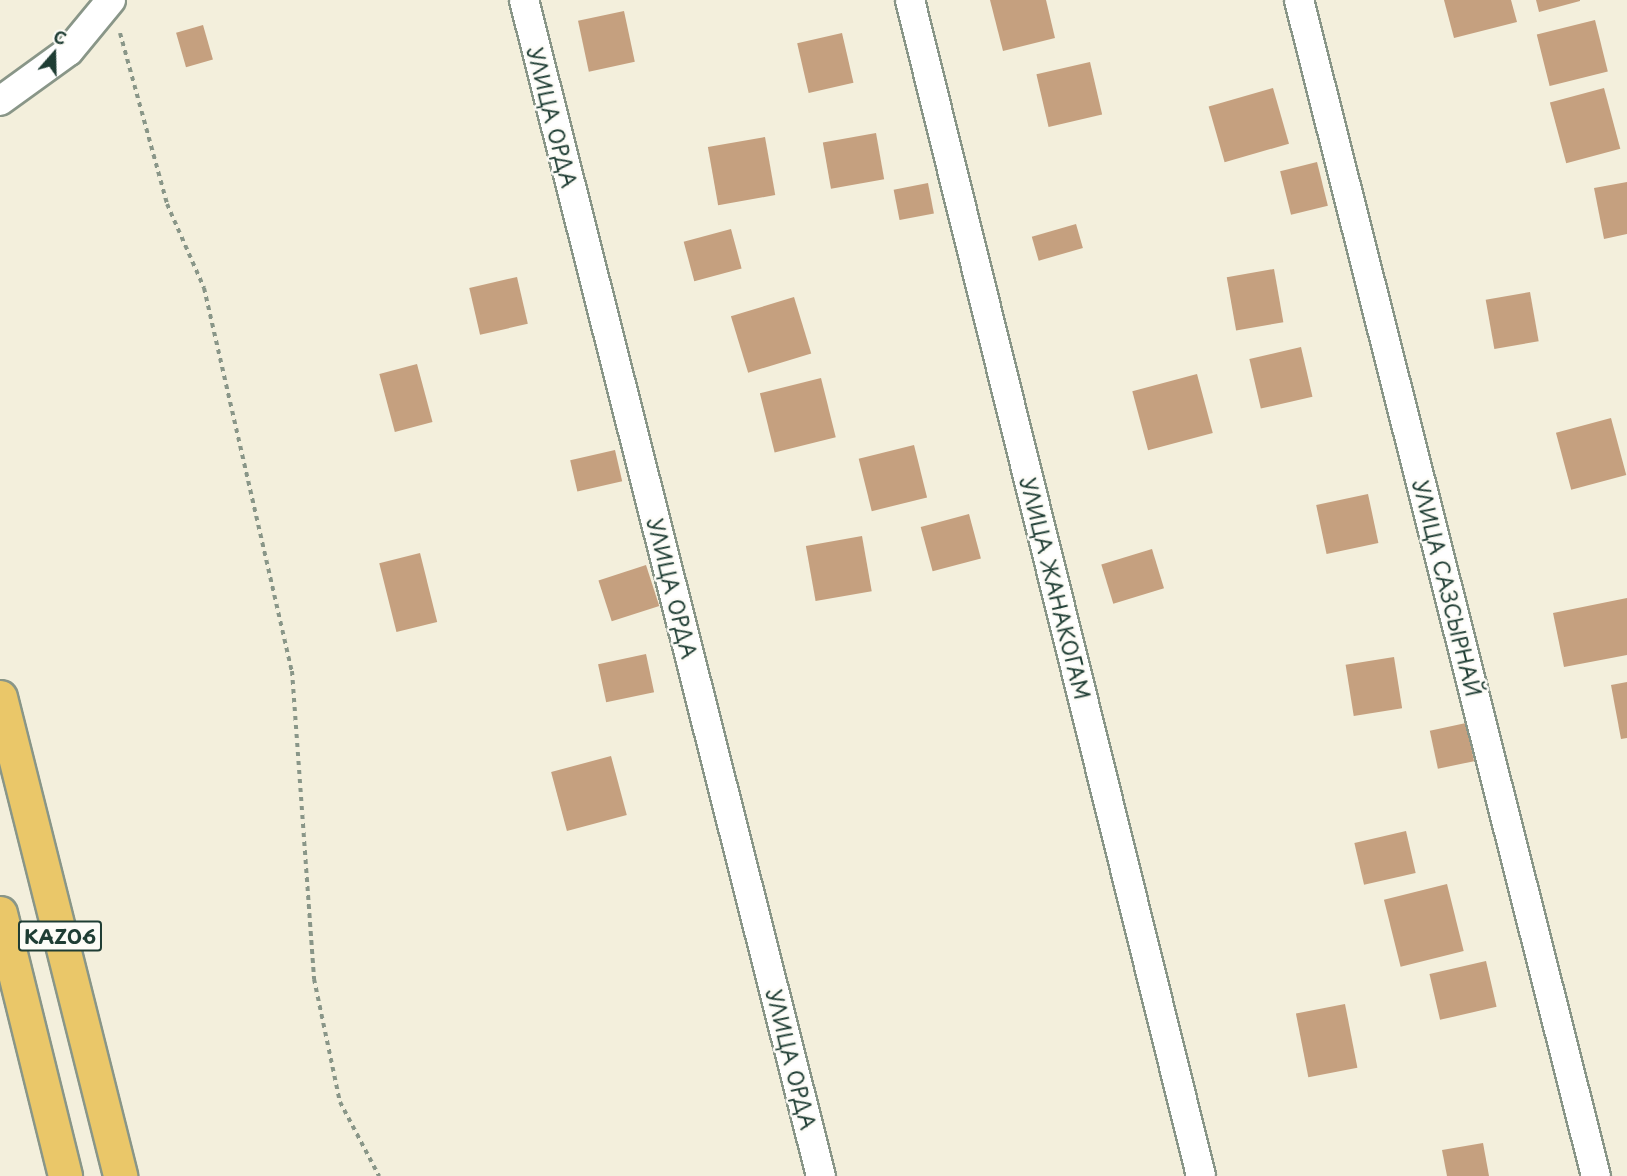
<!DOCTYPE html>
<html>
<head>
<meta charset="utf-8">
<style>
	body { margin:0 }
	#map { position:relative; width:1627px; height:1176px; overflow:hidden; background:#f3efdc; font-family:"Playpen Sans",sans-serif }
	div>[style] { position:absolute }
	.building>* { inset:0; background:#c5a07f; transform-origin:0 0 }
	.path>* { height:4px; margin-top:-2px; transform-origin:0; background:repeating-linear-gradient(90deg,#899688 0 4.5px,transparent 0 9px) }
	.roads { filter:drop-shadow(2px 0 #899688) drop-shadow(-2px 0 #899688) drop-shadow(0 2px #899688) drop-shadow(0 -2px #899688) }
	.minor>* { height:28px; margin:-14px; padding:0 14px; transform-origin:14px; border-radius:14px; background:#fff }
	.highway>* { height:33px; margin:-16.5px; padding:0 16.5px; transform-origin:16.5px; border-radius:16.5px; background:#eac769 }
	span { translate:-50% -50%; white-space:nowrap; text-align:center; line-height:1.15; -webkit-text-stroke:5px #fdfcf7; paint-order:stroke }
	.shield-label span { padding:2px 4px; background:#fdfcf7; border:2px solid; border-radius:4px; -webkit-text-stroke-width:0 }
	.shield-label { font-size:20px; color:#1f3d34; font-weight:700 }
	.street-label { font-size:21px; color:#1f3d34 }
	.north { position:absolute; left:24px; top:24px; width:60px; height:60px; -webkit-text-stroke:4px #fdfcf7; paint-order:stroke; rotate:20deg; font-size:16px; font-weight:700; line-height:24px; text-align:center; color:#1f3d34 }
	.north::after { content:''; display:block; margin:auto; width:21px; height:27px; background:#1f3d34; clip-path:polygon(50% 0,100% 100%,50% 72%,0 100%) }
</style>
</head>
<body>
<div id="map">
	<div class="building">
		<i style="clip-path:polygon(990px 0,1046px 0,1055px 38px,1003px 51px)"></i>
		<i style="clip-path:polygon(1444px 0,1511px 0,1517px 22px,1454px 38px)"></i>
		<i style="clip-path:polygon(1536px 0,1580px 0,1580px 1px,1539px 12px)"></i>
		<i style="left:624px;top:11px;width:52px;height:47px;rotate:78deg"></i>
		<i style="left:1595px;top:20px;width:53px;height:60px;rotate:76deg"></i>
		<i style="left:203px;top:25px;width:36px;height:28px;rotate:74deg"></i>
		<i style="left:842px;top:33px;width:51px;height:46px;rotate:77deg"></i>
		<i style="left:1090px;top:62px;width:54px;height:55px;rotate:77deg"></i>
		<i style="left:1273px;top:88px;width:58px;height:67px;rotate:74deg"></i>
		<i style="left:1604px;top:88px;width:63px;height:56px;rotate:75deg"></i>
		<i style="left:876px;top:133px;width:47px;height:54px;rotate:80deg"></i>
		<i style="left:765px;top:137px;width:59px;height:58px;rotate:80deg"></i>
		<i style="left:1317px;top:162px;width:45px;height:38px;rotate:76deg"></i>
		<i style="clip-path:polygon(1627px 182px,1627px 234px,1604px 239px,1594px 188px)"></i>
		<i style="left:928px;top:183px;width:31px;height:35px;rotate:79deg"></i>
		<i style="left:1076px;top:224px;width:25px;height:46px;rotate:74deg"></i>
		<i style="left:731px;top:229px;width:41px;height:49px;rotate:75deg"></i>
		<i style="left:1274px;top:269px;width:54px;height:48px;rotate:80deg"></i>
		<i style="left:517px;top:277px;width:48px;height:49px;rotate:77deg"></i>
		<i style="left:1530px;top:292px;width:50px;height:45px;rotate:80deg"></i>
		<i style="left:794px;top:297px;width:59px;height:66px;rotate:73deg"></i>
		<i style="left:1301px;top:347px;width:51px;height:53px;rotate:77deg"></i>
		<i style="left:417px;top:364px;width:60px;height:39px;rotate:75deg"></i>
		<i style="left:1197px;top:374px;width:61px;height:67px;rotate:75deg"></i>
		<i style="left:821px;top:378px;width:61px;height:63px;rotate:76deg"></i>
		<i style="left:1611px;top:418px;width:59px;height:57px;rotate:75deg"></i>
		<i style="left:914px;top:445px;width:54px;height:57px;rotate:76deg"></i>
		<i style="left:615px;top:450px;width:32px;height:46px;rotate:77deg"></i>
		<i style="left:1368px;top:494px;width:50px;height:53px;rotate:78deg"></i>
		<i style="left:969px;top:514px;width:46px;height:50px;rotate:75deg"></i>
		<i style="left:862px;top:536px;width:56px;height:57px;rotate:80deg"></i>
		<i style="left:1152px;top:549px;width:41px;height:53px;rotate:73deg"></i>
		<i style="left:420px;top:553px;width:71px;height:42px;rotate:76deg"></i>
		<i style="left:646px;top:565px;width:43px;height:50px;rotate:72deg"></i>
		<i style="clip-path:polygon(1627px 598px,1627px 655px,1564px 667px,1553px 613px)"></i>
		<i style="left:646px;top:654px;width:39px;height:49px;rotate:78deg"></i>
		<i style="left:1394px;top:657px;width:52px;height:49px;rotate:81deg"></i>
		<i style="clip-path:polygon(1627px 682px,1627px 738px,1621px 739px,1611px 685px)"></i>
		<i style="left:1466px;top:723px;width:39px;height:37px;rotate:78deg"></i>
		<i style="left:611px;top:756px;width:61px;height:62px;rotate:75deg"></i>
		<i style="left:1406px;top:831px;width:43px;height:53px;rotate:77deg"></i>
		<i style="left:1447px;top:884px;width:69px;height:65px;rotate:76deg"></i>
		<i style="left:1486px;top:961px;width:47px;height:58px;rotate:77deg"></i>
		<i style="left:1345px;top:1004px;width:65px;height:50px;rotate:79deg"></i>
		<i style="clip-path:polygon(1483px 1143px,1489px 1176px,1447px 1176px,1442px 1150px)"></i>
	</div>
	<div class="path">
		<i style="left:120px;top:33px;width:177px;rotate:74.6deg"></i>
		<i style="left:167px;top:204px;width:92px;rotate:66.2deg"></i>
		<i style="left:204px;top:288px;width:393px;rotate:77.1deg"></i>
		<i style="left:292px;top:671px;width:309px;rotate:85.9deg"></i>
		<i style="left:314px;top:979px;width:126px;rotate:78.1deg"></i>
		<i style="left:340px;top:1102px;width:84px;rotate:62.2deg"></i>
	</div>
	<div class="roads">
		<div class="minor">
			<i style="left:524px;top:0;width:1213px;rotate:75.83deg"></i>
			<i style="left:910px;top:0;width:1211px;rotate:76.1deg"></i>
			<i style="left:1299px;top:0;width:1213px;rotate:75.83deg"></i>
			<i style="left:0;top:101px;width:85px;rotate:-35.9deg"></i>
			<i style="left:69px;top:51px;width:66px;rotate:-50.5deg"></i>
		</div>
		<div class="highway">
			<i style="left:0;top:697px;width:494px;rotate:75.9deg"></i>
			<i style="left:0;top:913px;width:271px;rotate:76.1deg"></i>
		</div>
	</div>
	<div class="shield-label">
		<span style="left:60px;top:936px">KАZ06</span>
	</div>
	<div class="street-label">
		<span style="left:553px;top:117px;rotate:76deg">УЛИЦА ОРДА</span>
		<span style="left:673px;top:588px;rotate:76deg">УЛИЦА ОРДА</span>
		<span style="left:1056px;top:588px;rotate:76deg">УЛИЦА ЖАНАКОГАМ</span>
		<span style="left:1448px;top:588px;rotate:76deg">УЛИЦА САЗСЫРНАЙ</span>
		<span style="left:792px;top:1059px;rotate:76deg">УЛИЦА ОРДА</span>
	</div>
	<div class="north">С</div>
</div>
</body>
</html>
